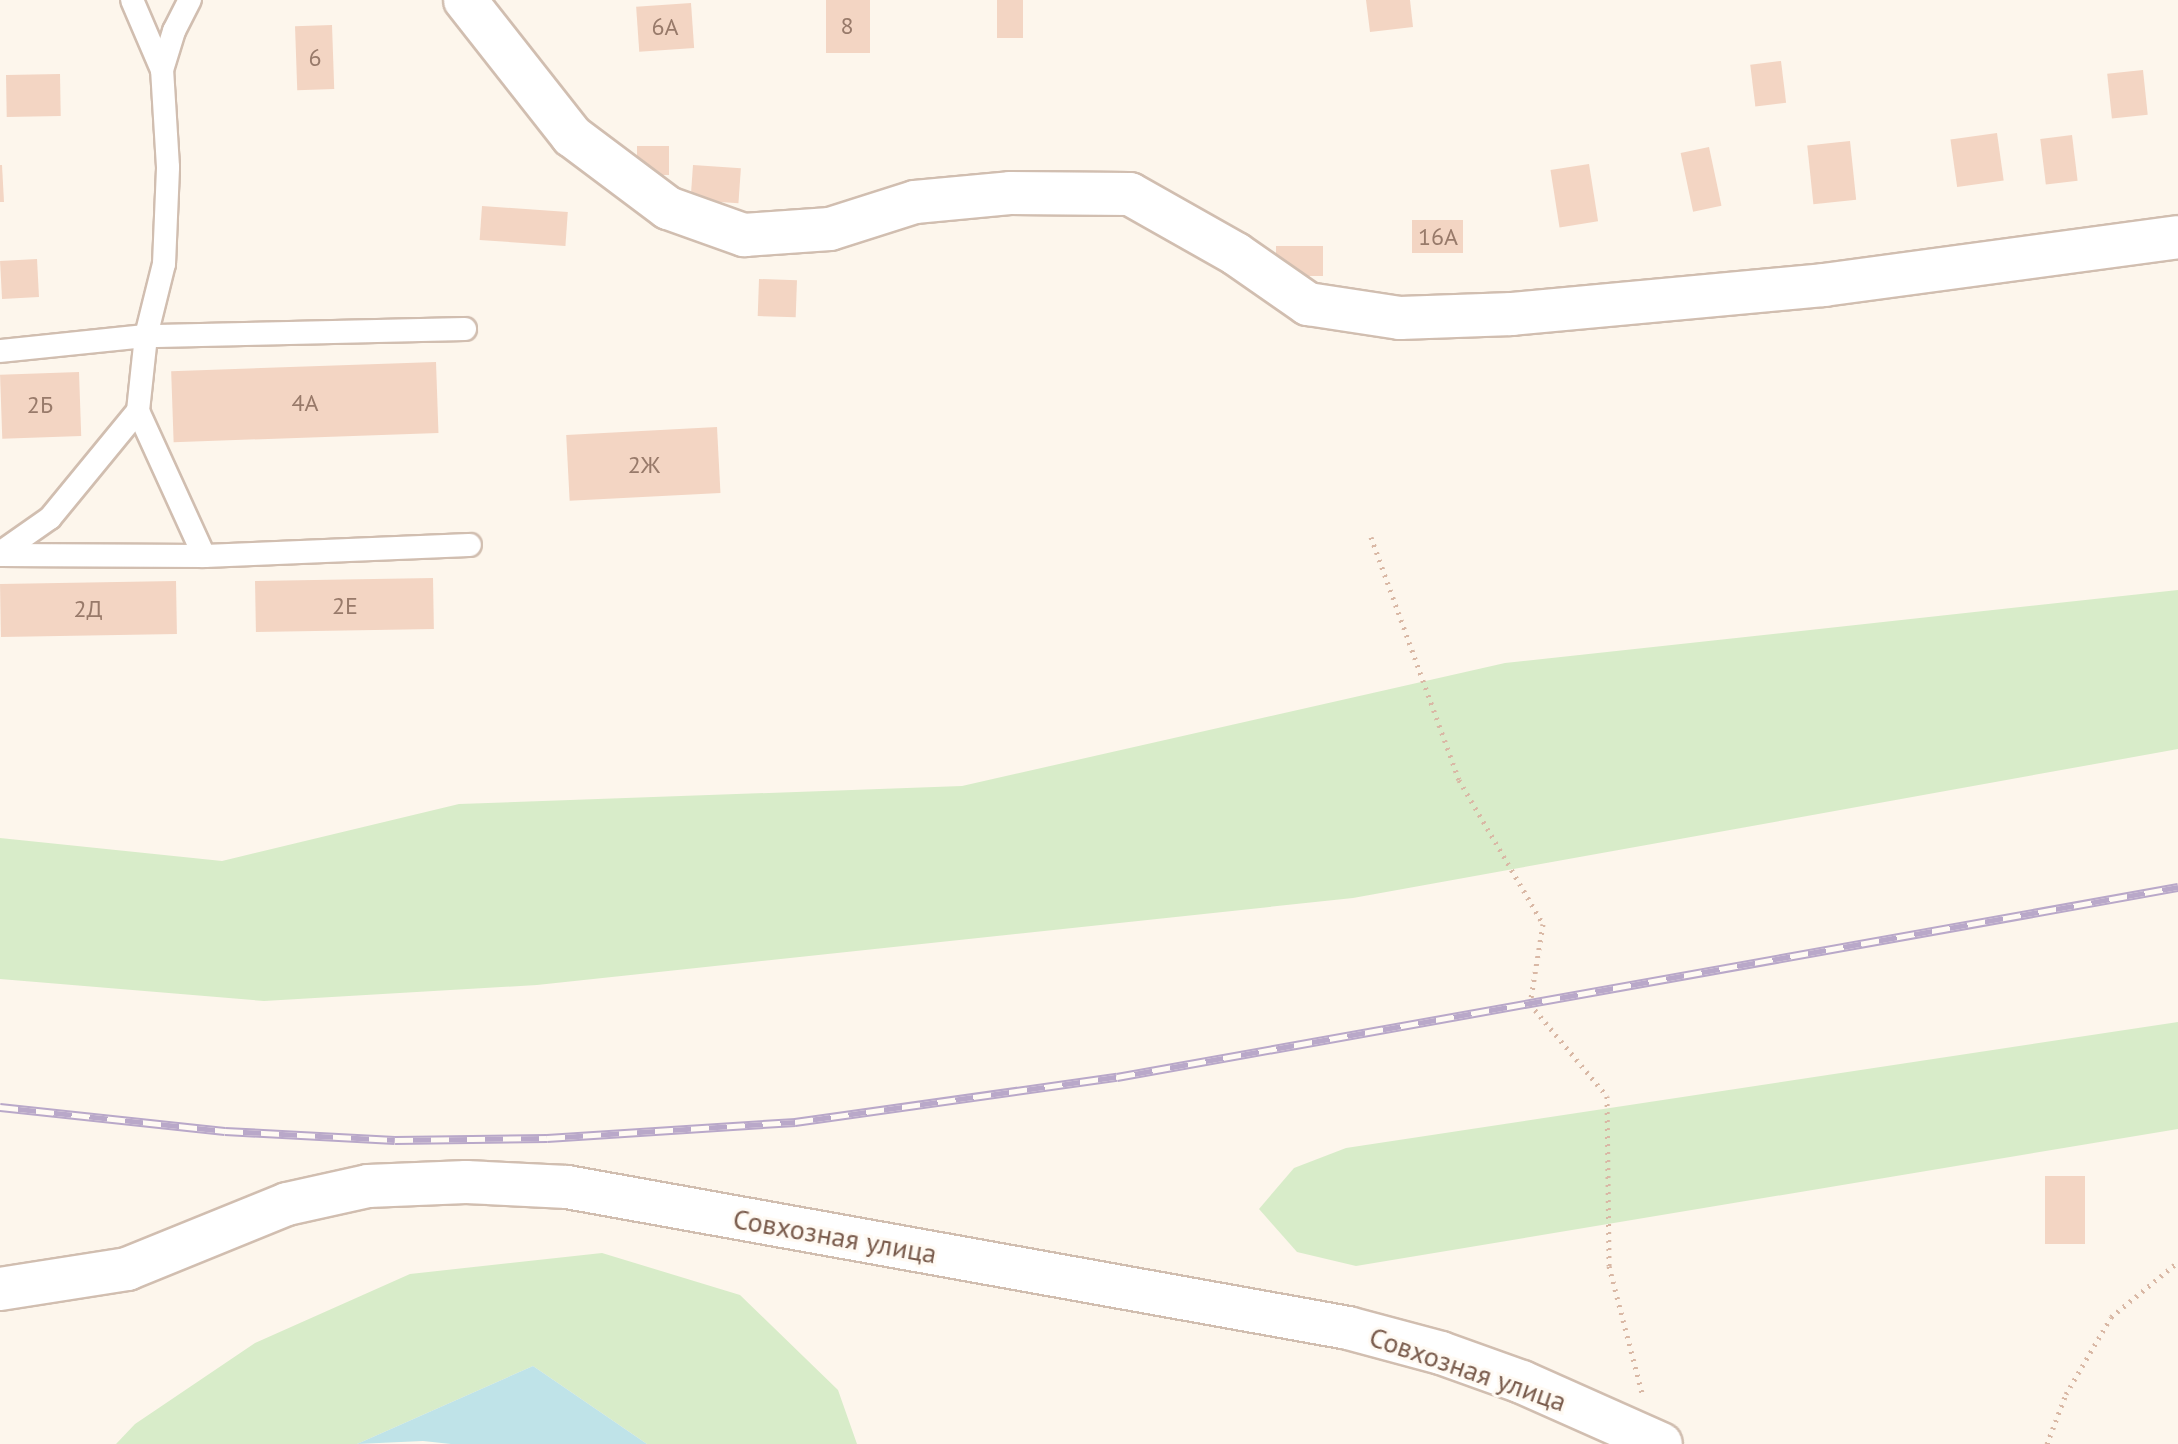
<!DOCTYPE html>
<html>
<head>
<meta charset="utf-8">
<style>
	body { margin:0 }
	#map { position:relative; width:2178px; height:1444px; overflow:hidden; background:#fdf6ec; font-family:"PT Sans",sans-serif }
	div>[style] { position:absolute }
	.green>* { inset:0; background:#d8ecc9 }
	.water>* { inset:0; background:#bfe3e8 }
	.building>* { inset:0; background:#f3d5c3; transform-origin:0 0 }
	.path>* { height:5px; margin-top:-2.5px; transform-origin:0; background:repeating-linear-gradient(90deg,#d9b8a5 0 2px,transparent 0 8px) }
	.roads { filter:drop-shadow(2px 0 #d1beb0) drop-shadow(-2px 0 #d1beb0) drop-shadow(0 2px #d1beb0) drop-shadow(0 -2px #d1beb0) }
	.lane>* { height:22px; margin:-11px; padding:0 11px; transform-origin:11px; border-radius:11px; background:#fff }
	.street>* { height:42px; margin:-21px; padding:0 21px; transform-origin:21px; border-radius:21px; background:#fff }
	.rail>* { height:9px; margin-top:-4.5px; transform-origin:0; background:repeating-linear-gradient(90deg,#fffaf3 0 18px,#b9a8c9 0 36px); box-sizing:border-box; border-block:2px solid #b9a8c9 }
	span { translate:-50% -50%; white-space:nowrap; text-align:center; line-height:1.15; -webkit-text-stroke:6px #fffaf3; paint-order:stroke }
	.number-label { font-size:24px; color:#987a6a }
	.number-label span { -webkit-text-stroke-width:0 }
	.street-label { font-size:28px; color:#7a5c4d }
</style>
</head>
<body>
<div id="map">
	<div class="green">
		<i style="clip-path:polygon(2178px 590px,2178px 749px,1353px 898px,537px 985px,264px 1001px,0 979px,0 838px,222px 861px,459px 804px,962px 786px,1505px 663px)"></i>
		<i style="clip-path:polygon(2178px 1022px,2178px 1129px,1356px 1266px,1297px 1252px,1259px 1209px,1294px 1168px,1346px 1148px)"></i>
		<i style="clip-path:polygon(602px 1253px,740px 1295px,838px 1390px,857px 1444px,647px 1444px,533px 1366px,357px 1444px,116px 1444px,135px 1424px,255px 1343px,410px 1274px)"></i>
	</div>
	<div class="water">
		<i style="clip-path:polygon(533px 1366px,647px 1444px,451px 1444px,423px 1441px,357px 1444px)"></i>
	</div>
	<div class="building">
		<i style="left:826px;top:0;width:44px;height:53px"></i>
		<i style="left:997px;top:0;width:26px;height:38px"></i>
		<i style="clip-path:polygon(1366px 0,1410px 0,1413px 27px,1370px 32px)"></i>
		<i style="left:691px;top:3px;width:45px;height:55px;rotate:86deg"></i>
		<i style="left:332px;top:25px;width:64px;height:37px;rotate:88deg"></i>
		<i style="left:1781px;top:61px;width:42px;height:31px;rotate:83deg"></i>
		<i style="left:2143px;top:70px;width:45px;height:36px;rotate:84deg"></i>
		<i style="left:60px;top:74px;width:42px;height:54px;rotate:89deg"></i>
		<i style="left:1997px;top:133px;width:48px;height:47px;rotate:82deg"></i>
		<i style="left:2072px;top:135px;width:46px;height:32px;rotate:83deg"></i>
		<i style="left:1850px;top:141px;width:59px;height:43px;rotate:84deg"></i>
		<i style="left:637px;top:146px;width:32px;height:29px"></i>
		<i style="left:1709px;top:147px;width:60px;height:29px;rotate:78deg"></i>
		<i style="left:1589px;top:164px;width:58px;height:39px;rotate:81deg"></i>
		<i style="clip-path:polygon(0 165px,2px 165px,4px 202px,0 202px)"></i>
		<i style="left:693px;top:165px;width:48px;height:35px;rotate:4deg"></i>
		<i style="left:482px;top:206px;width:86px;height:34px;rotate:4deg"></i>
		<i style="left:1463px;top:220px;width:33px;height:51px;rotate:90deg"></i>
		<i style="left:1276px;top:246px;width:47px;height:30px"></i>
		<i style="left:37px;top:259px;width:38px;height:37px;rotate:87deg"></i>
		<i style="left:759px;top:279px;width:38px;height:37px;rotate:2deg"></i>
		<i style="left:436px;top:362px;width:71px;height:265px;rotate:88deg"></i>
		<i style="left:79px;top:372px;width:64px;height:79px;rotate:88deg"></i>
		<i style="left:717px;top:427px;width:66px;height:151px;rotate:87deg"></i>
		<i style="left:433px;top:578px;width:51px;height:178px;rotate:89deg"></i>
		<i style="left:176px;top:581px;width:53px;height:176px;rotate:89deg"></i>
		<i style="left:2045px;top:1176px;width:40px;height:68px"></i>
	</div>
	<div class="path">
		<i style="left:1371px;top:537px;width:258px;rotate:70.1deg"></i>
		<i style="left:1459px;top:780px;width:167px;rotate:59.7deg"></i>
		<i style="left:1543px;top:924px;width:81px;rotate:99.2deg"></i>
		<i style="left:1530px;top:1004px;width:120px;rotate:50.1deg"></i>
		<i style="left:1607px;top:1096px;width:170px;rotate:89.3deg"></i>
		<i style="left:1609px;top:1266px;width:131px;rotate:75.4deg"></i>
		<i style="left:2047px;top:1444px;width:53px;rotate:-69.2deg"></i>
		<i style="left:2066px;top:1394px;width:89px;rotate:-59.7deg"></i>
		<i style="left:2111px;top:1317px;width:87px;rotate:-39.4deg"></i>
	</div>
	<div class="roads">
		<div class="lane">
			<i style="left:162px;top:70px;width:41px;rotate:-72.9deg"></i>
			<i style="left:174px;top:31px;width:35px;rotate:-63deg"></i>
			<i style="left:465px;top:329px;width:319px;rotate:178.7deg"></i>
			<i style="left:146px;top:336px;width:75px;rotate:96.1deg"></i>
			<i style="left:138px;top:411px;width:159px;rotate:65.5deg"></i>
			<i style="left:204px;top:556px;width:266px;rotate:-2.4deg"></i>
			<i style="left:0;top:351px;width:147px;rotate:-5.9deg"></i>
			<i style="left:146px;top:336px;width:74px;rotate:-76deg"></i>
			<i style="left:164px;top:264px;width:97px;rotate:-87.6deg"></i>
			<i style="left:168px;top:167px;width:97px;rotate:-93.5deg"></i>
			<i style="left:162px;top:70px;width:76px;rotate:-113.2deg"></i>
			<i style="left:0;top:553px;width:61px;rotate:-35deg"></i>
			<i style="left:50px;top:518px;width:139px;rotate:-50.6deg"></i>
			<i style="left:0;top:555px;width:204px;rotate:0.3deg"></i>
		</div>
		<div class="street">
			<i style="left:465px;top:0;width:173px;rotate:51.8deg"></i>
			<i style="left:572px;top:136px;width:120px;rotate:36.9deg"></i>
			<i style="left:668px;top:208px;width:81px;rotate:19.6deg"></i>
			<i style="left:744px;top:235px;width:86px;rotate:-4deg"></i>
			<i style="left:830px;top:229px;width:89px;rotate:-17.6deg"></i>
			<i style="left:915px;top:202px;width:95px;rotate:-5.4deg"></i>
			<i style="left:1010px;top:193px;width:120px;rotate:0.5deg"></i>
			<i style="left:1130px;top:194px;width:122px;rotate:29.5deg"></i>
			<i style="left:1236px;top:254px;width:88px;rotate:34.8deg"></i>
			<i style="left:1308px;top:304px;width:93px;rotate:8.7deg"></i>
			<i style="left:1400px;top:318px;width:112px;rotate:-2deg"></i>
			<i style="left:1512px;top:314px;width:313px;rotate:-5.3deg"></i>
			<i style="left:1824px;top:285px;width:357px;rotate:-7.7deg"></i>
			<i style="left:0;top:1289px;width:129px;rotate:-8.9deg"></i>
			<i style="left:127px;top:1269px;width:173px;rotate:-22.1deg"></i>
			<i style="left:287px;top:1204px;width:83px;rotate:-12.5deg"></i>
			<i style="left:368px;top:1186px;width:98px;rotate:-2.3deg"></i>
			<i style="left:466px;top:1182px;width:101px;rotate:2.8deg"></i>
			<i style="left:567px;top:1187px;width:794px;rotate:10.23deg"></i>
			<i style="left:1348px;top:1328px;width:96px;rotate:15deg"></i>
			<i style="left:1441px;top:1353px;width:86px;rotate:19.7deg"></i>
			<i style="left:1522px;top:1382px;width:152px;rotate:24deg"></i>
		</div>
	</div>
	<div class="rail">
		<i style="left:0;top:1107px;width:226px;rotate:6.1deg"></i>
		<i style="left:225px;top:1131px;width:170px;rotate:3deg"></i>
		<i style="left:395px;top:1140px;width:152px;rotate:-0.8deg"></i>
		<i style="left:547px;top:1138px;width:249px;rotate:-3.7deg"></i>
		<i style="left:795px;top:1122px;width:325px;rotate:-8deg"></i>
		<i style="left:1117px;top:1077px;width:1078px;rotate:-10.15deg"></i>
	</div>
	<div class="number-label">
		<span style="left:847px;top:26px">8</span>
		<span style="left:665px;top:27px">6А</span>
		<span style="left:315px;top:58px">6</span>
		<span style="left:1438px;top:237px">16А</span>
		<span style="left:305px;top:403px">4А</span>
		<span style="left:40px;top:405px">2Б</span>
		<span style="left:644px;top:465px">2Ж</span>
		<span style="left:345px;top:606px">2Е</span>
		<span style="left:88px;top:609px">2Д</span>
	</div>
	<div class="street-label">
		<span style="left:835px;top:1236px;rotate:10deg">Совхозная улица</span>
		<span style="left:1468px;top:1369px;rotate:19deg">Совхозная улица</span>
	</div>
</div>
</body>
</html>
